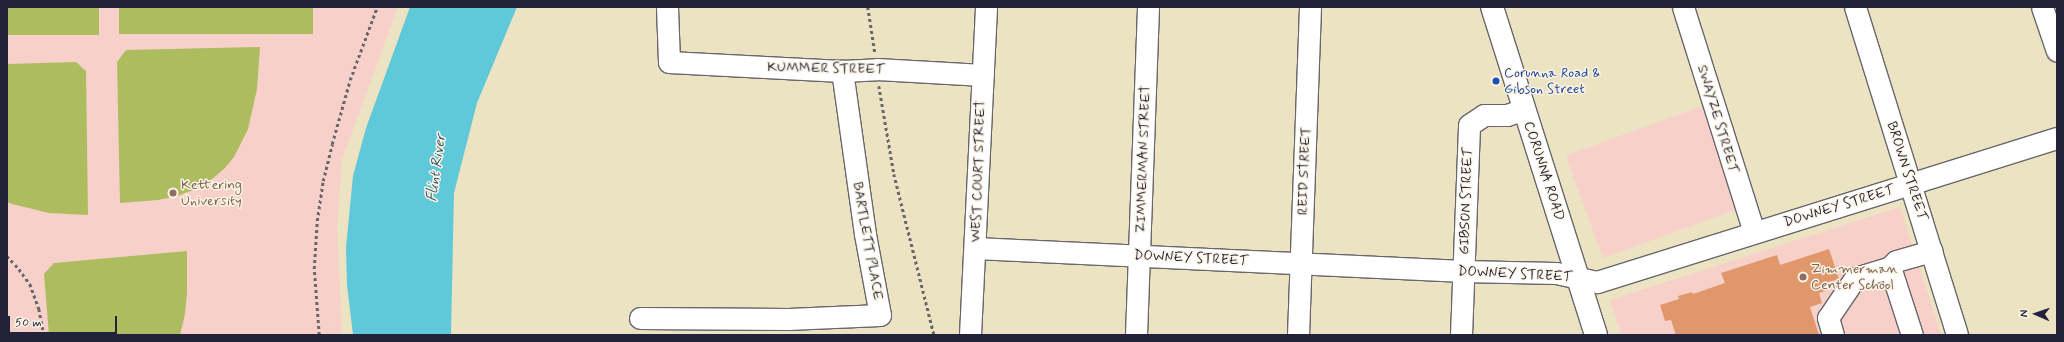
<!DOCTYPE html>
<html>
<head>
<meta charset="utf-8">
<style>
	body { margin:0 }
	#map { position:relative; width:2064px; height:342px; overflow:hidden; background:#ece3c2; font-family:Mynerve,sans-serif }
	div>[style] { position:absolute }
	.built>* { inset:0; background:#f7d0ca; transform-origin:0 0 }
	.green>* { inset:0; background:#adbc5e; transform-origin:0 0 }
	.water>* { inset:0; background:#5fc9d9 }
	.building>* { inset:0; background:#e0976b }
	.path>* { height:2.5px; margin-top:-1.25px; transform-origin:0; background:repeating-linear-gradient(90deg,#69666a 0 3px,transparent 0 6px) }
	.roads { filter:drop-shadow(1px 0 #69666a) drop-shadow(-1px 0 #69666a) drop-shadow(0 1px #69666a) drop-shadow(0 -1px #69666a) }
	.minor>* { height:21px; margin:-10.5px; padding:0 10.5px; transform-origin:10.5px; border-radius:10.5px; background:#fff }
	.major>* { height:22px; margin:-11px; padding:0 11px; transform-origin:11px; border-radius:11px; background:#fff }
	.dots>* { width:11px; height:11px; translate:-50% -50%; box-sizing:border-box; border:2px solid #fcf5e5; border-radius:50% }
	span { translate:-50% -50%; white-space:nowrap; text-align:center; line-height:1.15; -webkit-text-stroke:3px #fcf5e5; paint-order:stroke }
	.street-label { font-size:14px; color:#22223b }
	.transit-label { font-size:14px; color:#164399 }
	.left { translate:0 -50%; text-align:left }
	.education-label { font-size:14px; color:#785e54 }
	.water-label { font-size:15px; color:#375c72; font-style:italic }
	.frame { position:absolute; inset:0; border:8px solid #22223b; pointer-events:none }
	.north { position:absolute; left:2016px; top:294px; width:40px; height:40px; -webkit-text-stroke:3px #fcf5e5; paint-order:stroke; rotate:272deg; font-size:11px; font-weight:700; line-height:16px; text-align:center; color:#22223b }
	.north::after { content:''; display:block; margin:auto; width:14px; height:18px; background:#22223b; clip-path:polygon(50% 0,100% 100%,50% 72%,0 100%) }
	.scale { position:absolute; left:8px; top:316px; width:109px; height:18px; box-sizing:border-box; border:2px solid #22223b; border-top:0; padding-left:5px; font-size:12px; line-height:14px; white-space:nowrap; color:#22223b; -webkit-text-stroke:3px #fcf5e5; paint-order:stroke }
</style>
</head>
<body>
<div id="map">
	<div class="built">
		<i style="clip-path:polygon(7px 7px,398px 7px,342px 160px,337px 226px,342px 335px,7px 335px)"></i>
		<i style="left:1702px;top:106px;width:109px;height:145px;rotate:70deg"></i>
		<i style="clip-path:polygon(1900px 207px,1941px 335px,1621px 335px,1610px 300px)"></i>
	</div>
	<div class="green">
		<i style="left:7px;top:7px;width:92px;height:28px"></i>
		<i style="left:119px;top:7px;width:194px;height:27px"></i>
		<i style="clip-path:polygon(260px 47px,257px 89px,248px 129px,234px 157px,225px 168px,212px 179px,196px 189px,177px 196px,158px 200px,120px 203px,117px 62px,126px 50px)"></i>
		<i style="clip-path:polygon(76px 62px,86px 71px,88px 215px,49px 213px,12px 204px,7px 202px,7px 64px)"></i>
		<i style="clip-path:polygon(187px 251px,187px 293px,185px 314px,180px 335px,49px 335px,44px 274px,54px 263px)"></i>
	</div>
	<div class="water">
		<i style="clip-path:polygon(410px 7px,517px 7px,477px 103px,454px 193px,451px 335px,353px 335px,347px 285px,346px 247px,353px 176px,366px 128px)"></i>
	</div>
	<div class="building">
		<i style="clip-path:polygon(1829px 249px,1839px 279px,1825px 283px,1828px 290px,1819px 293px,1822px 303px,1810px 307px,1819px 335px,1676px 335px,1671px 320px,1665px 321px,1660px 305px,1679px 299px,1678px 296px,1692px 292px,1693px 294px,1725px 283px,1721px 273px,1777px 255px,1780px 265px)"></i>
	</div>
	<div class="path">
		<i style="left:868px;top:7px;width:47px;rotate:81.3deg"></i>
		<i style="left:879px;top:86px;width:89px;rotate:80.3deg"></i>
		<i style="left:894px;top:174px;width:166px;rotate:76deg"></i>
		<i style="left:7px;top:256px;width:18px;rotate:47deg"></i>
		<i style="left:19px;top:269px;width:19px;rotate:54deg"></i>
		<i style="left:30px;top:284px;width:27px;rotate:70deg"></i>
		<i style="left:39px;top:309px;width:26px;rotate:79deg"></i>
		<i style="left:319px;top:335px;width:66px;rotate:-94.3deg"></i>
		<i style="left:314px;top:269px;width:48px;rotate:-86.4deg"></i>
		<i style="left:317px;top:221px;width:40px;rotate:-81.5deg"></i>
		<i style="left:323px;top:181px;width:38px;rotate:-76deg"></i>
		<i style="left:332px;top:144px;width:66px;rotate:-74.3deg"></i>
		<i style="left:350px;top:80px;width:78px;rotate:-69.7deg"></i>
	</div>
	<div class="roads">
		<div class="minor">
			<i style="left:667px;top:7px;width:55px;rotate:87.9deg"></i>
			<i style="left:669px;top:62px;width:173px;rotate:3deg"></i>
			<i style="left:842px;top:71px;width:35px;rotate:-3deg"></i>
			<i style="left:877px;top:69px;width:106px;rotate:3.2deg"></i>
			<i style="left:1683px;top:7px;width:236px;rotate:72.5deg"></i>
			<i style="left:1855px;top:7px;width:343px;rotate:72.7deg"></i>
			<i style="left:2042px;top:7px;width:46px;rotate:71.2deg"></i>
			<i style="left:975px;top:248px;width:489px;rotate:2.7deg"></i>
			<i style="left:1463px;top:271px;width:93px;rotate:1.2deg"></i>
			<i style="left:1556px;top:273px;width:42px;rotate:12.4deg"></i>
			<i style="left:1597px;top:282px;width:482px;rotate:-17.4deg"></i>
			<i style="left:1890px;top:267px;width:71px;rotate:72.1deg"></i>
			<i style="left:640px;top:318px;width:148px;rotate:0.4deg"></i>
			<i style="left:788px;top:319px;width:92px;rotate:-2.5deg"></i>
			<i style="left:880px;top:315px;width:82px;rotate:-100.5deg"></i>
			<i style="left:865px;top:234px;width:165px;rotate:-98deg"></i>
			<i style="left:970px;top:335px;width:328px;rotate:-87.2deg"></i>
			<i style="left:1136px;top:335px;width:328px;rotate:-87.9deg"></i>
			<i style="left:1298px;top:335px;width:328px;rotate:-87.9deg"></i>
			<i style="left:1461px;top:335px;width:210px;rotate:-87.8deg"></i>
			<i style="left:1469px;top:125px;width:18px;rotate:-34deg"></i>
			<i style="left:1484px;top:115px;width:23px"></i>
			<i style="left:1507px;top:115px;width:18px;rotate:-19deg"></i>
			<i style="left:1833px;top:335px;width:18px;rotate:-106deg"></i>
			<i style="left:1828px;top:318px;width:48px;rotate:-56deg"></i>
			<i style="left:1855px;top:278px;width:37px;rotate:-17deg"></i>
			<i style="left:1890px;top:267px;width:8px;rotate:-45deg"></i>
			<i style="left:1896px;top:261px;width:37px;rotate:-16deg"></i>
		</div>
		<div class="major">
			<i style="left:1492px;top:7px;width:344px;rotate:72.4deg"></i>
		</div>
	</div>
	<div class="dots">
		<i style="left:1496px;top:81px;background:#1a4fb4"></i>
		<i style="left:173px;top:193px;background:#8d6e63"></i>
		<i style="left:1803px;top:277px;background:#8d6e63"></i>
	</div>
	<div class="street-label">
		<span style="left:826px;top:68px;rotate:1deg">KUMMER STREET</span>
		<span style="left:1718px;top:119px;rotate:73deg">SWAYZE STREET</span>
		<span style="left:1143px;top:159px;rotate:-88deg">ZIMMERMAN STREET</span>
		<span style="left:978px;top:171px;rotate:-88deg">WEST COURT STREET</span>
		<span style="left:1304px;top:171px;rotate:-88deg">REID STREET</span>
		<span style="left:1544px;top:171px;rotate:72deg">CORUNNA ROAD</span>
		<span style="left:1907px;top:171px;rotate:72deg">BROWN STREET</span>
		<span style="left:1466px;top:201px;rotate:-88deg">GIBSON STREET</span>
		<span style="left:1839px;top:206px;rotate:-17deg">DOWNEY STREET</span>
		<span style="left:868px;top:241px;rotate:80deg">BARTLETT PLACE</span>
		<span style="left:1191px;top:258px;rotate:3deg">DOWNEY STREET</span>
		<span style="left:1515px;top:274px;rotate:3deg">DOWNEY STREET</span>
	</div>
	<div class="transit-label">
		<span class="left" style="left:1504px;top:81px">Corunna Road &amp;<br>Gibson Street</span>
	</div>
	<div class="education-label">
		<span class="left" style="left:181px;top:193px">Kettering<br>University</span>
		<span class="left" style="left:1811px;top:277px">Zimmerman<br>Center School</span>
	</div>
	<div class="water-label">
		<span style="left:437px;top:168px;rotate:-82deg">Flint River</span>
	</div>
	<div class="frame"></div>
	<div class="north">N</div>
	<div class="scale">50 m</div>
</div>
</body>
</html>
